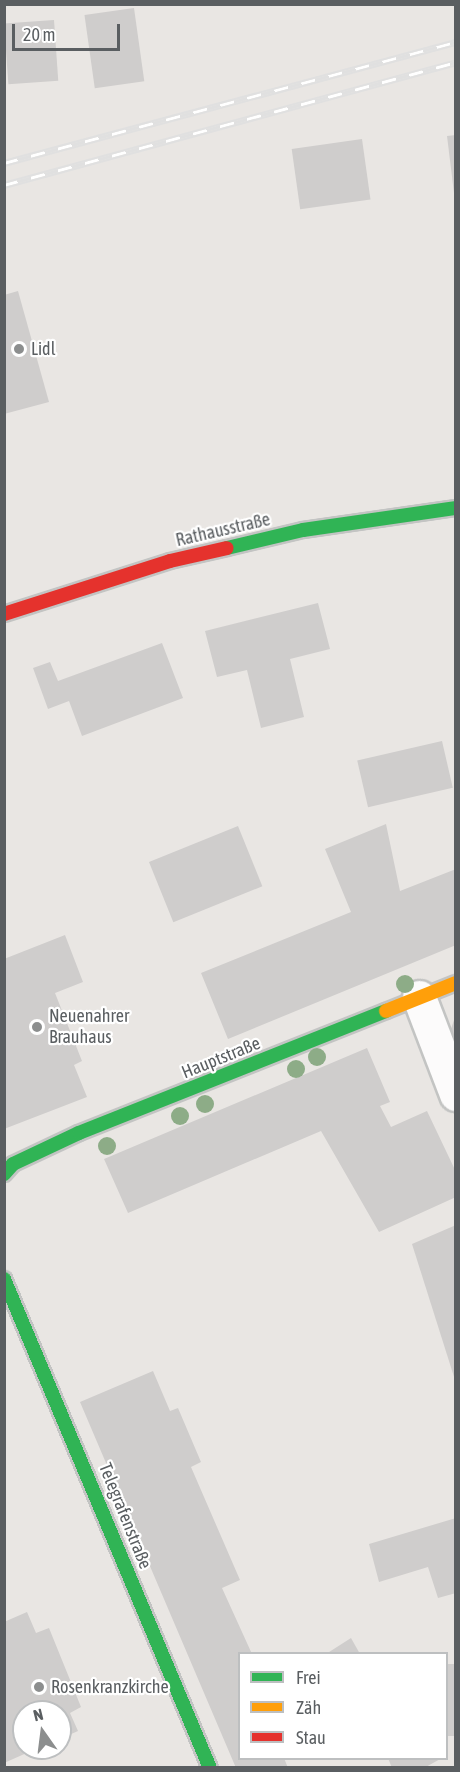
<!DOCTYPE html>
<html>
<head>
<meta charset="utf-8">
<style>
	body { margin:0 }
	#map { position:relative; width:460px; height:1772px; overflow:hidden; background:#e9e6e3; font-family:"Asap Condensed",sans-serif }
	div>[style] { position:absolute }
	.building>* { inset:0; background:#cfcdcc; transform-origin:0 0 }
	.roads { filter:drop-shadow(2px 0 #c3c4c3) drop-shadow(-2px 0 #c3c4c3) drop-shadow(0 2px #c3c4c3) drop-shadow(0 -2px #c3c4c3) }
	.street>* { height:33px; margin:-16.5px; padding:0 16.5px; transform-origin:16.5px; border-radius:16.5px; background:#fcfbfb }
	.fast>* { height:14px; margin:-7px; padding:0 7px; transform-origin:7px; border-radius:7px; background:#30b455 }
	.slow>* { height:14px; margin:-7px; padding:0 7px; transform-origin:7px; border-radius:7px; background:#ff9f0a }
	.jam>* { height:14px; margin:-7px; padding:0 7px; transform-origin:7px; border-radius:7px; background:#e5322d }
	.rail>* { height:7px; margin-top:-3.5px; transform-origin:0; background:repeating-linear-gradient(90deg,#fff 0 14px,#e0e0e0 0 28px); box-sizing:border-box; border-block:2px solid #e0e0e0 }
	.trees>* { width:18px; height:18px; margin:-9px; border-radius:50%; background:#8dac87 }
	.dots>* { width:16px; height:16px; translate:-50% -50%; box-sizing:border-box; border:3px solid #fff; border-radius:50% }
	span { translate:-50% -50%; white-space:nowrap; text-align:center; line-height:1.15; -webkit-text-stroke:4.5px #fff; paint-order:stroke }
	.poi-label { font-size:18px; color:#5a5e61 }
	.left { translate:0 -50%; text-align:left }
	.street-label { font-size:18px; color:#5a5e61 }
	.frame { position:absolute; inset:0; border:6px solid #5a5e61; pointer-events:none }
	.legend { position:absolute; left:238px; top:1652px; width:210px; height:108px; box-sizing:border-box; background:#fff; border:2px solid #bdbfc0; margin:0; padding:8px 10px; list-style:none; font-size:18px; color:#5a5e61 }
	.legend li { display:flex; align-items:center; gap:12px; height:30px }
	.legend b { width:30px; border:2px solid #bdbfc0 }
	.north { position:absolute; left:12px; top:1700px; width:60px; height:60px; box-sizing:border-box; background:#fff; border:2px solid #bdbfc0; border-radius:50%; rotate:346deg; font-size:16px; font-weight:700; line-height:24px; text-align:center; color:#5a5e61 }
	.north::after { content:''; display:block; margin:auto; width:21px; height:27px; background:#8c8e8e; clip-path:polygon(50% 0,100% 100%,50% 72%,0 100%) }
	.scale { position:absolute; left:12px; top:24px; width:108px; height:27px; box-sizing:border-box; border:3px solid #5a5e61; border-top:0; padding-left:8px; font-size:18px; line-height:21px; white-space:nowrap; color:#5a5e61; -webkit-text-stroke:4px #fff; paint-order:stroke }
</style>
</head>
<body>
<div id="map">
	<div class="building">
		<i style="left:134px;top:8px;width:74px;height:50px;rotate:82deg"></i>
		<i style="left:54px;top:20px;width:61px;height:50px;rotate:86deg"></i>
		<i style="clip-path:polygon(456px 135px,456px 193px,454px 193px,447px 136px)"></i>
		<i style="left:362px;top:139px;width:61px;height:71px;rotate:82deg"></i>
		<i style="clip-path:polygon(18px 291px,49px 402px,4px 414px,4px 295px)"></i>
		<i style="clip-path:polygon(318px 603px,330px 649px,290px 659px,304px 717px,261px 728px,247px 670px,217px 677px,205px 631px)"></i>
		<i style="clip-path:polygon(162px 643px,183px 698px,82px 736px,69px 701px,48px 709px,33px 668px,50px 662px,58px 681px)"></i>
		<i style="left:442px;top:741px;width:48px;height:87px;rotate:77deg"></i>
		<i style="clip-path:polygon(386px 824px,400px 891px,456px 869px,456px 945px,228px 1039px,201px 973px,351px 912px,325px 849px)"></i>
		<i style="left:238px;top:826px;width:65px;height:96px;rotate:68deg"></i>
		<i style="clip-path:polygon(65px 935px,83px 982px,55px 993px,82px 1061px,74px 1065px,87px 1097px,4px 1129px,4px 959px)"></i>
		<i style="clip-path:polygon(456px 1014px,456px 1039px,455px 1039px,451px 1029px)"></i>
		<i style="clip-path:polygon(367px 1048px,390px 1102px,380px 1106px,391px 1127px,427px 1111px,456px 1172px,456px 1197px,379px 1232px,321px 1131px,128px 1213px,104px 1159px)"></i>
		<i style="clip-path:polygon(456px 1225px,456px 1380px,455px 1380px,412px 1244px)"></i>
		<i style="clip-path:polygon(153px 1371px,170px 1411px,178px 1408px,201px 1462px,191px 1467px,240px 1580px,222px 1588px,252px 1654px,240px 1654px,240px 1758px,284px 1758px,288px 1768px,236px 1768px,80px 1402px)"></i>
		<i style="clip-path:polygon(456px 1518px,456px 1593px,438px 1598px,428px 1567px,379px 1582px,369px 1544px)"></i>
		<i style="clip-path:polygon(27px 1612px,36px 1633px,49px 1628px,81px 1707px,70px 1713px,78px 1731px,60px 1739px,60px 1712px,24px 1712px,24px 1748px,38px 1748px,4px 1763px,4px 1622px)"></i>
		<i style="clip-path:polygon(351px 1638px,360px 1654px,326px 1654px)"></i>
		<i style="left:456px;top:1664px;width:72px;height:10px;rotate:90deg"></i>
		<i style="clip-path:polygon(388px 1758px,442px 1758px,424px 1768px,392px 1768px)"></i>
	</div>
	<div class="roads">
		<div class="street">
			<i style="left:419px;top:997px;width:104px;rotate:69.1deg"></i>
		</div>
		<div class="fast">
			<i style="left:227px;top:548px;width:78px;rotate:-13.3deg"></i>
			<i style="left:303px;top:530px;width:155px;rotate:-8.2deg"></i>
			<i style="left:4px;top:1174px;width:13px;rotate:-48deg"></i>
			<i style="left:13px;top:1164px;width:73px;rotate:-25.2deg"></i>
			<i style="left:79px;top:1133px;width:330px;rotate:-21.7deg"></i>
			<i style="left:4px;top:1279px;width:531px;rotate:67.16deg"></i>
		</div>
		<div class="slow">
			<i style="left:386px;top:1011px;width:75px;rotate:-21.8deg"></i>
		</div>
		<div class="jam">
			<i style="left:4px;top:614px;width:174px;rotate:-17.7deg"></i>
			<i style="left:170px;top:561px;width:58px;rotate:-12.8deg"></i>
		</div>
	</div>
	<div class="rail">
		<i style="left:4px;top:163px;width:468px;rotate:-15deg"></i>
		<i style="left:4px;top:185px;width:468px;rotate:-15.2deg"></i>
	</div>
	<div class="trees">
		<i style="left:405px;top:984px"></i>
		<i style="left:317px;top:1057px"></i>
		<i style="left:296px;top:1069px"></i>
		<i style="left:205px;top:1104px"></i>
		<i style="left:180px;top:1116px"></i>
		<i style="left:107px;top:1146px"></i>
	</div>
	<div class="dots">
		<i style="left:19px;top:349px;background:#8c8e8e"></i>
		<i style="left:37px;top:1027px;background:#8c8e8e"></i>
		<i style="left:39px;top:1687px;background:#8c8e8e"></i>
	</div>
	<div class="poi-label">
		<span class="left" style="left:31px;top:349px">Lidl</span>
		<span class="left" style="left:49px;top:1027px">Neuenahrer<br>Brauhaus</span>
		<span class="left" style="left:51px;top:1687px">Rosenkranzkirche</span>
	</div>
	<div class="street-label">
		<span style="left:223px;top:530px;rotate:-13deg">Rathausstraße</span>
		<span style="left:221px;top:1058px;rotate:-22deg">Hauptstraße</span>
		<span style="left:125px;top:1516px;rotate:68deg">Telegrafenstraße</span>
	</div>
	<div class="frame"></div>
	<ul class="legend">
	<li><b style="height:8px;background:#30b455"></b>Frei</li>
	<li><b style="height:8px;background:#ff9f0a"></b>Zäh</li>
	<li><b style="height:8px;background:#e5322d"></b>Stau</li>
	</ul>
	<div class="north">N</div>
	<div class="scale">20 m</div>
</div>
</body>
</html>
